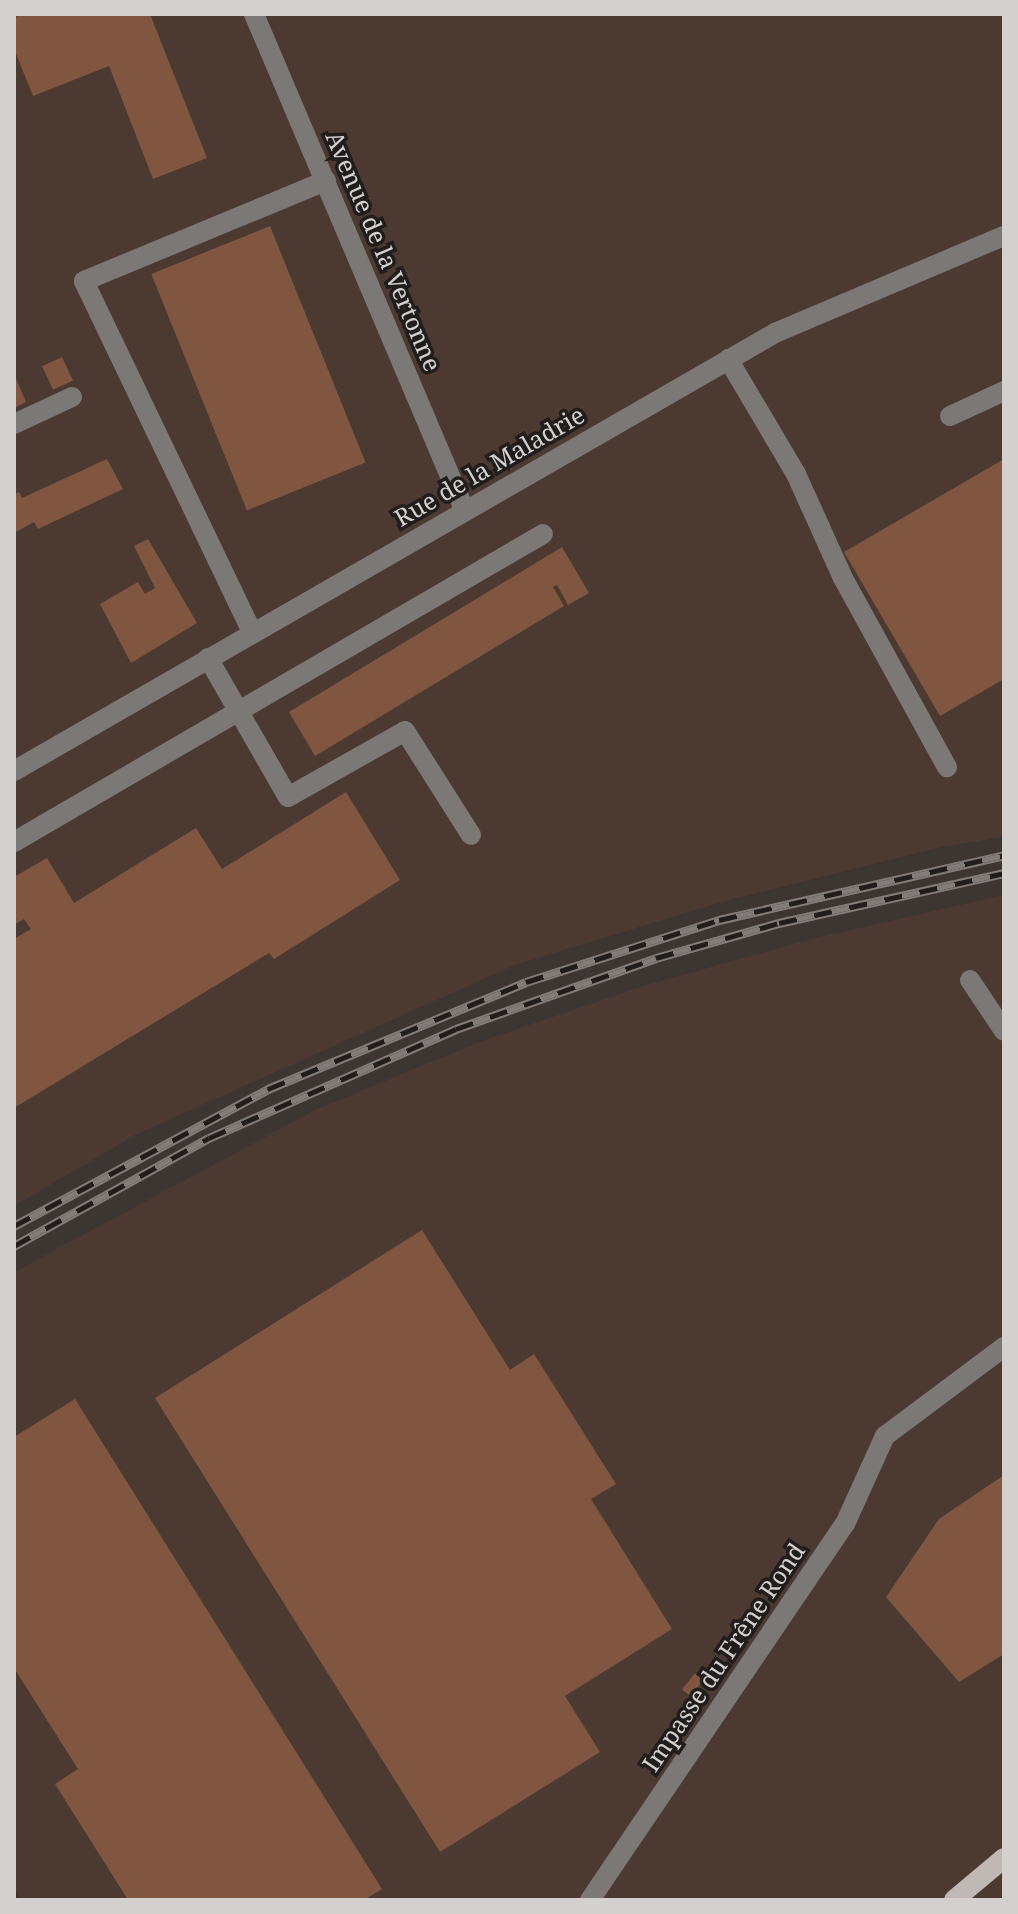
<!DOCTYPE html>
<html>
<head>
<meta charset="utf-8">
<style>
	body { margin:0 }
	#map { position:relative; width:1018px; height:1914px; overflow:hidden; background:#3c3531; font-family:"Noto Serif",serif }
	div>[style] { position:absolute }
	.industrial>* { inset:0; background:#4c3932 }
	.building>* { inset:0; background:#805640; transform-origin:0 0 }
	.minor>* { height:20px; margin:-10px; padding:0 10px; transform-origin:10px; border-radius:10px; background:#7c7876 }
	.major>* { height:20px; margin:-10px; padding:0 10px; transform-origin:10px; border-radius:10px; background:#c0b8b5 }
	.rail>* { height:9px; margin-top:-4.5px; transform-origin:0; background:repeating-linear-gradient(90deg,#201d1c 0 18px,#827c79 0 36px); box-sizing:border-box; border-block:2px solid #827c79 }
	span { translate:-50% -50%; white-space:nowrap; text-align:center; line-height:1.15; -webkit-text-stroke:7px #201d1c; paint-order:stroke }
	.street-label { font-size:24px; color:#d4d0ce }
	.frame { position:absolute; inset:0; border:16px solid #d4d0ce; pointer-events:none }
</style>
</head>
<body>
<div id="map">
	<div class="industrial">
		<i style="clip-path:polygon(14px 14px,1004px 14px,1004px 837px,941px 847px,725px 901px,515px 965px,135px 1135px,14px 1206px)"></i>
		<i style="clip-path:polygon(1004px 895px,1004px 1900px,21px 1900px,14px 1888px,14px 1272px,317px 1109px,479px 1042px,643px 986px,811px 939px)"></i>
	</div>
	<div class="building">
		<i style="clip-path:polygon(21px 14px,150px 14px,207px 158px,153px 179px,109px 66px,33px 96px,14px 49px,14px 18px)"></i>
		<i style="left:270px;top:226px;width:255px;height:128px;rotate:68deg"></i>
		<i style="left:62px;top:357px;width:26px;height:22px;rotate:65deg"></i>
		<i style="clip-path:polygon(14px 374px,26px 402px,14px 408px)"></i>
		<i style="clip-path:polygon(107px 459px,123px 489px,38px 529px,34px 522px,14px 533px,14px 494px,19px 492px,22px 498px)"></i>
		<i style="clip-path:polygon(1004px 459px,1004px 679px,940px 716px,844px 552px)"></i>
		<i style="clip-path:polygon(148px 539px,197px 623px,131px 663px,100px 604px,138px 582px,145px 594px,155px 588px,134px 546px)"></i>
		<i style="clip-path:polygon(562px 547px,589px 593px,568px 605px,557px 585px,553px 587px,564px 606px,315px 756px,289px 712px)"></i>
		<i style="clip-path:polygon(346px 792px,400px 880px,274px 959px,269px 953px,14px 1108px,14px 939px,31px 929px,24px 919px,14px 925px,14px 877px,47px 858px,74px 903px,196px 828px,222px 869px)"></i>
		<i style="clip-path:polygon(422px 1230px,510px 1370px,534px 1354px,616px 1484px,591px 1499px,672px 1629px,565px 1696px,600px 1752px,440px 1852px,155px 1398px)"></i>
		<i style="clip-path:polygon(75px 1399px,382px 1889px,364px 1900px,128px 1900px,55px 1784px,78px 1769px,14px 1668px,14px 1437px)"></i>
		<i style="clip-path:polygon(1004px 1475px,1004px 1654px,959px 1682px,886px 1597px,939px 1519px)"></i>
		<i style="left:695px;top:1673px;width:11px;height:21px;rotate:38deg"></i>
	</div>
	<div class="minor">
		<i style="left:254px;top:14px;width:538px;rotate:67.01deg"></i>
		<i style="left:728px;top:359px;width:134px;rotate:59.4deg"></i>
		<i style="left:796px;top:474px;width:114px;rotate:65.7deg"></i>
		<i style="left:843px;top:578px;width:216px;rotate:61.2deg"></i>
		<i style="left:950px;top:416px;width:60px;rotate:-24.8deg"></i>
		<i style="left:14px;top:424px;width:64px;rotate:-25deg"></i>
		<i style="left:252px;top:632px;width:389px;rotate:-115.6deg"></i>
		<i style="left:84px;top:281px;width:262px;rotate:-22.5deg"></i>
		<i style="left:208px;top:658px;width:160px;rotate:60.1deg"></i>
		<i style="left:288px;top:797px;width:134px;rotate:-29.4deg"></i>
		<i style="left:405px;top:731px;width:123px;rotate:57.6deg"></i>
		<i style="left:14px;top:771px;width:878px;rotate:-29.92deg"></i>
		<i style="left:775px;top:333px;width:249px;rotate:-23deg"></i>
		<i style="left:14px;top:842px;width:612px;rotate:-30.21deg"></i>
		<i style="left:970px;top:980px;width:61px;rotate:56.3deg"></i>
		<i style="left:590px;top:1900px;width:454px;rotate:-55.9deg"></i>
		<i style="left:845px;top:1524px;width:97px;rotate:-65.6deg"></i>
		<i style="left:885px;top:1436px;width:149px;rotate:-36.8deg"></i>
	</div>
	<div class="major">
		<i style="left:954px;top:1900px;width:65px;rotate:-40deg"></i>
	</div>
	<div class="rail">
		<i style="left:14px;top:1226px;width:289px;rotate:-28.3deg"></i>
		<i style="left:268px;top:1089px;width:279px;rotate:-22.5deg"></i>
		<i style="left:526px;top:982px;width:203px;rotate:-17.8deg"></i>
		<i style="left:719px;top:920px;width:292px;rotate:-12.8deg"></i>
		<i style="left:14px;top:1246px;width:223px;rotate:-29deg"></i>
		<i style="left:209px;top:1138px;width:270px;rotate:-23.8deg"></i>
		<i style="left:456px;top:1029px;width:212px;rotate:-19.5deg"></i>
		<i style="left:656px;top:958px;width:128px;rotate:-15.9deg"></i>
		<i style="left:779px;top:923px;width:230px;rotate:-12.5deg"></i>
	</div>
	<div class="street-label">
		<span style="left:384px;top:251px;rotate:67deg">Avenue de la Vertonne</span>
		<span style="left:489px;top:466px;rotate:-30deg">Rue de la Maladrie</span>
		<span style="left:723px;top:1657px;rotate:-56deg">Impasse du Frêne Rond</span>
	</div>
	<div class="frame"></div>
</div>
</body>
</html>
